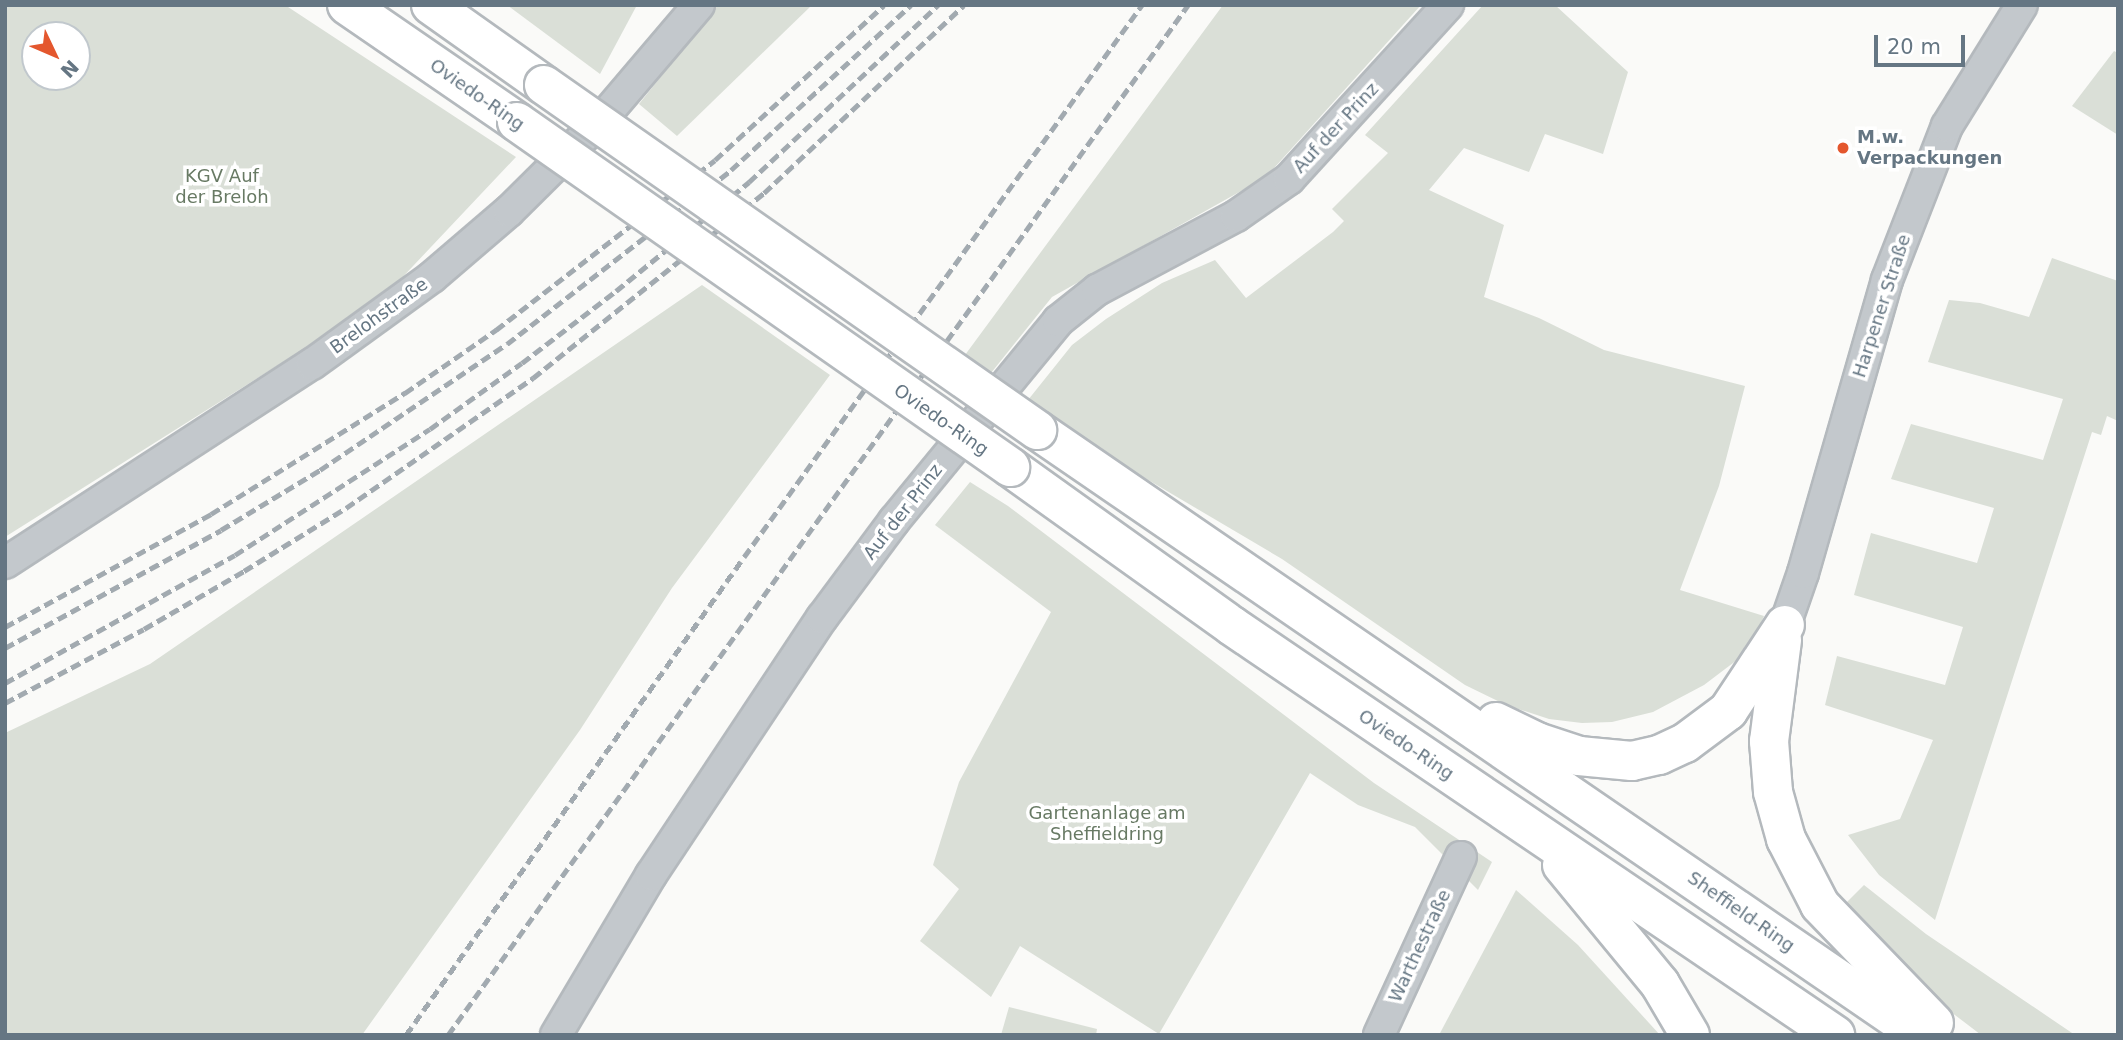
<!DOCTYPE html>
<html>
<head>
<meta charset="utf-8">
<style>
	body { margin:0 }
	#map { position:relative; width:2123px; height:1040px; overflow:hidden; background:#fafaf8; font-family:"DejaVu Sans",sans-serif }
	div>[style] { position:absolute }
	.green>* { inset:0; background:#dadfd7 }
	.roads { filter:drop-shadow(2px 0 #b4b9bd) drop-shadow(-2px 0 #b4b9bd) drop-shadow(0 2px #b4b9bd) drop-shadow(0 -2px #b4b9bd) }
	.minor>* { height:30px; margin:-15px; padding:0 15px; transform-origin:15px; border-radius:15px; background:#c3c8cc }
	.trunk>* { height:38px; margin:-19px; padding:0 19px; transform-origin:19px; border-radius:19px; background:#fff }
	.rail>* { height:5px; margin-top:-2.5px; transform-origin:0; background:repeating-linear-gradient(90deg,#a2aab0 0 10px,transparent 0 15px) }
	.bridges { filter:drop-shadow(2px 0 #b4b9bd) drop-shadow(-2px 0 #b4b9bd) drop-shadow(0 2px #b4b9bd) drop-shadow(0 -2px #b4b9bd) }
	.trunk-bridge>* { height:38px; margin:-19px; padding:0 19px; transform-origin:19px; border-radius:19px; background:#fff }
	.dots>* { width:19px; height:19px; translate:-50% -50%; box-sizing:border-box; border:4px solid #fff; border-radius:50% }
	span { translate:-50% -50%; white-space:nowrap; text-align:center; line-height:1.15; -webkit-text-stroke:7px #fff; paint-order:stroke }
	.street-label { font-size:18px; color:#657683 }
	.poi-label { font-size:18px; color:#657683; font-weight:700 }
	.left { translate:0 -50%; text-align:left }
	.park-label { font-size:18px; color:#687a64 }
	.frame { position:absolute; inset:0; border:7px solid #657683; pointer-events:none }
	.north { position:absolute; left:21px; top:21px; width:70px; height:70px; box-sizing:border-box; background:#fff; border:2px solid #c1c8cd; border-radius:50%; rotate:134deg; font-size:19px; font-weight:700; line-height:28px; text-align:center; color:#657683 }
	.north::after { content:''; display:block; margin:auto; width:24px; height:32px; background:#e4572e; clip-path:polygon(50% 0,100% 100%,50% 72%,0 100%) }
	.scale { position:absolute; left:1874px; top:35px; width:91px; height:32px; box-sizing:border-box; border:4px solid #657683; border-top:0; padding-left:9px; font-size:21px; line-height:24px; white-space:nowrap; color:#657683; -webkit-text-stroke:5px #fff; paint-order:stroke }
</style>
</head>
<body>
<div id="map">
	<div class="green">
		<i style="clip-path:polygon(evenodd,5px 5px,285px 5px,516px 157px,380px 301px,5px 537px,5px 5px,35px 35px,77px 35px,77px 77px,35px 77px,35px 35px)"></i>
		<i style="clip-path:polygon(507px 5px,637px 5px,600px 74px)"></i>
		<i style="clip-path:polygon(718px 5px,812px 5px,677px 136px,639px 104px)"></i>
		<i style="clip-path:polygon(1223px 5px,1421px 5px,1266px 177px,1052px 297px,991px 373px,965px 355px)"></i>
		<i style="clip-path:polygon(1483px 5px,1555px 5px,1628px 72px,1603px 154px,1545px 134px,1529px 172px,1464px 148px,1429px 190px,1504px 225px,1484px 297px,1539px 318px,1604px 350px,1745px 386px,1719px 486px,1680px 590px,1764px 616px,1755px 636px,1737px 660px,1704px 685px,1653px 712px,1612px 722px,1582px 723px,1549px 719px,1506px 705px,1465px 685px,1282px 559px,1106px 455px,1028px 400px,1072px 345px,1106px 319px,1162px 283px,1215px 260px,1246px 298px,1333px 232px,1344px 221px,1332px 209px,1388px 153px,1365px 135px)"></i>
		<i style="clip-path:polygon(2114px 51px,2118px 53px,2118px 135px,2072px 106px)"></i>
		<i style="clip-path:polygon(2052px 258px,2118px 281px,2118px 421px,2107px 416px,2101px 435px,2092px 432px,1935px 920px,1879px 875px,1848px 835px,1900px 819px,1933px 740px,1825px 705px,1837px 656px,1945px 685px,1963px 627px,1854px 595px,1871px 533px,1977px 563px,1994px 508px,1891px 479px,1911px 424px,2043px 460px,2063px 399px,1928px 362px,1949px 300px,1980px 303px,2029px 317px)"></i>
		<i style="clip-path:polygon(702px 285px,830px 375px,672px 588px,580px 730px,362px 1035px,5px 1035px,5px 733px,150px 664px)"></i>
		<i style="clip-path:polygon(970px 482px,1008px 506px,1374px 783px,1492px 862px,1478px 890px,1415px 827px,1358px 805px,1310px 773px,1159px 1034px,1020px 946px,991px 997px,920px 941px,959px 889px,933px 865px,959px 782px,1051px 612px,935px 525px)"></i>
		<i style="clip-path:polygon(1864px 885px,1926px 934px,2075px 1035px,1981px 1035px,1972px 1028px,1905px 977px,1840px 909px)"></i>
		<i style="clip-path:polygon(1516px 890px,1578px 945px,1660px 1035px,1439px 1035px)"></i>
		<i style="clip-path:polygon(1009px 1007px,1097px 1029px,1096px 1035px,1001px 1035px)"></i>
	</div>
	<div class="roads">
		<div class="minor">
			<i style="left:5px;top:563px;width:366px;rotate:-33deg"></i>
			<i style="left:312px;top:364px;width:148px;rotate:-35.9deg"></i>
			<i style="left:432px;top:277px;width:101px;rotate:-40.6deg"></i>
			<i style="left:509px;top:211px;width:129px;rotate:-44.7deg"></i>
			<i style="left:601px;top:120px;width:151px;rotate:-49.6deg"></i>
			<i style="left:1785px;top:625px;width:55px;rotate:-70.9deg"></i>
			<i style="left:1803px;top:573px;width:305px;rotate:-74deg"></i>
			<i style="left:1887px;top:280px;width:165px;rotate:-68.7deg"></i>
			<i style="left:1947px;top:126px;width:142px;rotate:-58.2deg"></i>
			<i style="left:556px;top:1035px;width:186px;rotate:-59.3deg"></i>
			<i style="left:651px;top:875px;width:309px;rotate:-56.4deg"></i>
			<i style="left:822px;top:618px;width:121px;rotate:-53.4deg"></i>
			<i style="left:894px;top:521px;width:259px;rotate:-50.6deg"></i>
			<i style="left:1058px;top:321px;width:50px;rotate:-38.5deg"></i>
			<i style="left:1097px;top:290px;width:157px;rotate:-28deg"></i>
			<i style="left:1236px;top:216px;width:65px;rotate:-34.9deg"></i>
			<i style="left:1289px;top:179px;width:236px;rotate:-47.6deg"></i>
			<i style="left:1379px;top:1035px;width:196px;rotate:-65.3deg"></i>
		</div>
		<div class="trunk">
			<i style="left:347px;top:5px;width:206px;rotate:34.5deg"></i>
			<i style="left:431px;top:5px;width:138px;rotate:35.3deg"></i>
			<i style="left:1037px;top:430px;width:1070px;rotate:34.42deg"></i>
			<i style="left:1010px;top:467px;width:273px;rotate:35.6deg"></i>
			<i style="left:1232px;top:626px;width:729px;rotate:34.15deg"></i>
			<i style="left:1782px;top:640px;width:102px;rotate:97.3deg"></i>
			<i style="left:1769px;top:741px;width:51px;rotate:85.5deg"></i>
			<i style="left:1773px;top:792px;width:49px;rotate:74.5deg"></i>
			<i style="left:1786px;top:839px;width:74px;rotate:62.7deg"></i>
			<i style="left:1820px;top:905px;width:164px;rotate:46deg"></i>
			<i style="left:1496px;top:722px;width:46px;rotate:26deg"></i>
			<i style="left:1537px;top:742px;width:44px;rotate:18.4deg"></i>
			<i style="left:1579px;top:756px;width:53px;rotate:5.4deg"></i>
			<i style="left:1632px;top:761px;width:28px;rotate:-13deg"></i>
			<i style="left:1659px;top:755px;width:29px;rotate:-25deg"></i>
			<i style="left:1685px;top:743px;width:54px;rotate:-36.7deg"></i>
			<i style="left:1728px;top:711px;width:103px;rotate:-56.5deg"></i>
			<i style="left:1562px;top:865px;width:154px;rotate:50.5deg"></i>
			<i style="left:1660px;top:984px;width:59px;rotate:59.5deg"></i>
		</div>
	</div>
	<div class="rail">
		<i style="left:5px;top:627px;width:235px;rotate:-28.7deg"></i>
		<i style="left:211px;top:514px;width:229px;rotate:-32deg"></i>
		<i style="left:405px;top:393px;width:111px;rotate:-34.7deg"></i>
		<i style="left:496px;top:330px;width:277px;rotate:-37.8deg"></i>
		<i style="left:715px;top:160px;width:229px;rotate:-42.5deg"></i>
		<i style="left:5px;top:648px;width:246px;rotate:-28.6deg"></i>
		<i style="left:221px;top:530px;width:116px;rotate:-31.2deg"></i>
		<i style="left:320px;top:470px;width:225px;rotate:-34deg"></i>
		<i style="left:507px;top:344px;width:284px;rotate:-37.8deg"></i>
		<i style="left:731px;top:170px;width:244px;rotate:-42.5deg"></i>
		<i style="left:5px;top:683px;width:263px;rotate:-29.1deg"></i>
		<i style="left:235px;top:555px;width:232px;rotate:-32.9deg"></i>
		<i style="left:430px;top:429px;width:113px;rotate:-35.7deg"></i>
		<i style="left:522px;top:363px;width:118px;rotate:-37.5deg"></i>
		<i style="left:616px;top:291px;width:172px;rotate:-39.3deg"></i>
		<i style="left:749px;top:182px;width:259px;rotate:-43.1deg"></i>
		<i style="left:5px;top:703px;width:157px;rotate:-28deg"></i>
		<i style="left:144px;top:629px;width:116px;rotate:-30.1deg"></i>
		<i style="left:244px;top:571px;width:120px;rotate:-31.7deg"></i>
		<i style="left:346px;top:508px;width:228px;rotate:-34.8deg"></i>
		<i style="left:533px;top:378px;width:296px;rotate:-38.7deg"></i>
		<i style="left:764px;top:193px;width:274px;rotate:-43.2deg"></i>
		<i style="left:406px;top:1035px;width:585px;rotate:-54.74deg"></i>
		<i style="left:744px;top:557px;width:681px;rotate:-54.21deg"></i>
		<i style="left:448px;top:1035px;width:1268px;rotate:-54.3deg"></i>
	</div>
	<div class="bridges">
		<div class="trunk-bridge">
			<i style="left:544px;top:85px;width:602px;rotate:34.98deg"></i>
			<i style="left:517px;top:122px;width:602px;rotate:34.98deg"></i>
		</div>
	</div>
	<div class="dots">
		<i style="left:1843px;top:148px;background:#e4572e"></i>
	</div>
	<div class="street-label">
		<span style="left:477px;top:95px;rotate:35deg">Oviedo-Ring</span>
		<span style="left:1336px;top:128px;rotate:-47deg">Auf der Prinz</span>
		<span style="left:1882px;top:306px;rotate:-72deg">Harpener Straße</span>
		<span style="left:379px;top:316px;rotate:-36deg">Brelohstraße</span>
		<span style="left:941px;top:420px;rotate:35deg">Oviedo-Ring</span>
		<span style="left:903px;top:512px;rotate:-52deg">Auf der Prinz</span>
		<span style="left:1406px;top:745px;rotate:34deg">Oviedo-Ring</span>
		<span style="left:1741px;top:912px;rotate:35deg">Sheffield-Ring</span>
		<span style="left:1420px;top:946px;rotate:-65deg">Warthestraße</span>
	</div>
	<div class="poi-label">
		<span class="left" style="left:1857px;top:148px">M.w.<br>Verpackungen</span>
	</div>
	<div class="park-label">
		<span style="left:222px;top:187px">KGV Auf<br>der Breloh</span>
		<span style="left:1107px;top:824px">Gartenanlage am<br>Sheffieldring</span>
	</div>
	<div class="frame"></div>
	<div class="north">N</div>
	<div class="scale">20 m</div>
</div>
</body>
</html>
